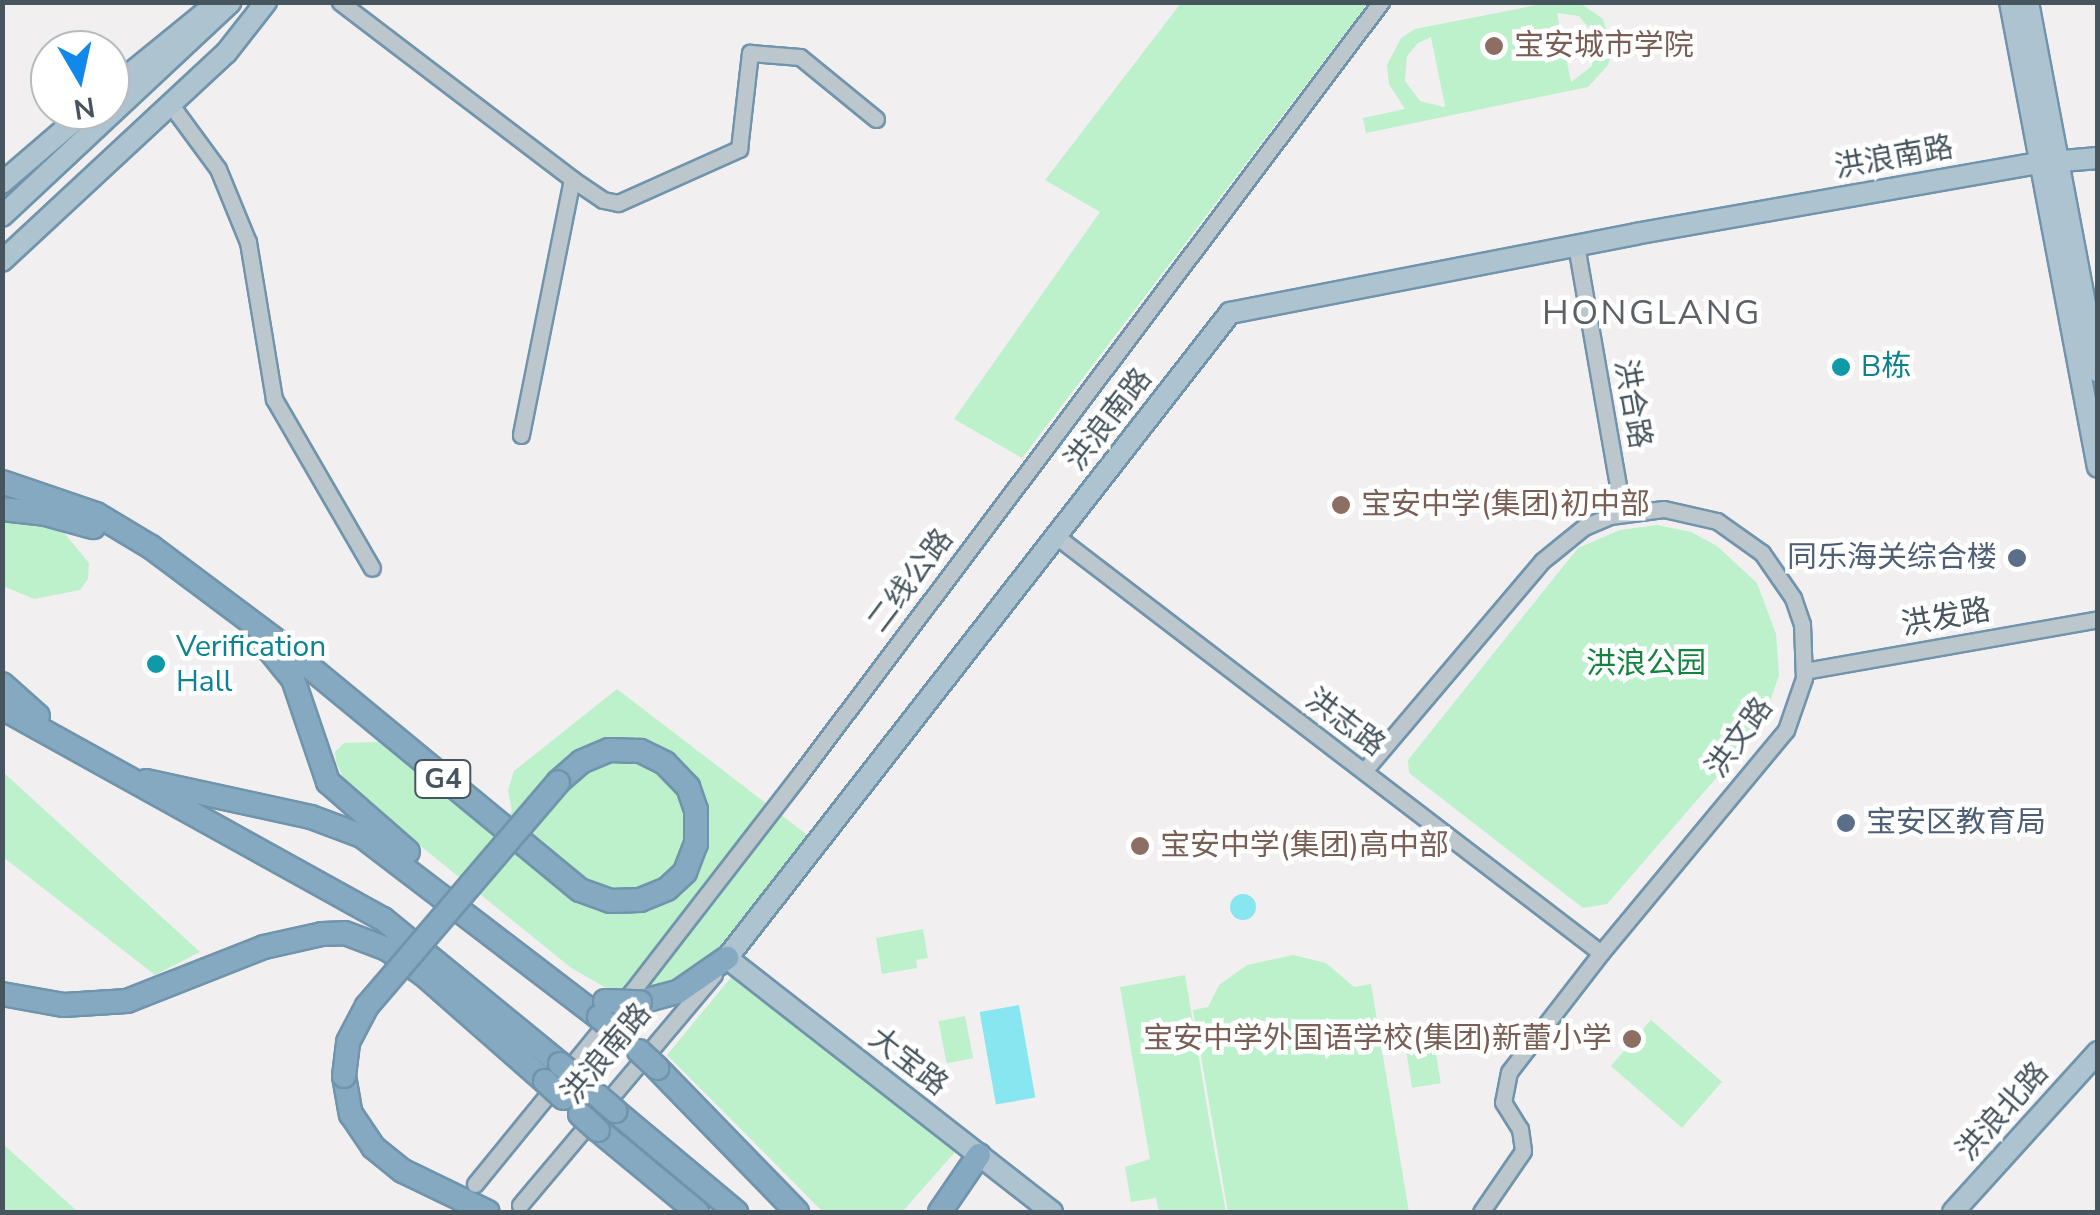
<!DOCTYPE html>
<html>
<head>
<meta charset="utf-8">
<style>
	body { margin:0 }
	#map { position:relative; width:2100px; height:1215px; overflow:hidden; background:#f2eff0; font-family:"Nunito Sans","Noto Sans SC",sans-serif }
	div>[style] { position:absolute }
	.green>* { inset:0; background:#bcf1cb; transform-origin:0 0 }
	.water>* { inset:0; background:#88e6f0; transform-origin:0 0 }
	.round { border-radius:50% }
	.roads { filter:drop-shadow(2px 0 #7094ac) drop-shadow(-2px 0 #7094ac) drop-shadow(0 2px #7094ac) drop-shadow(0 -2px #7094ac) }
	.minor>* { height:15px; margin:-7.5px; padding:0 7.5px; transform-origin:7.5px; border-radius:7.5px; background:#bbc6cd }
	.major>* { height:20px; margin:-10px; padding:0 10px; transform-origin:10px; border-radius:10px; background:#aec3d0 }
	.highway>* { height:22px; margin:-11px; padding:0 11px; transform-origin:11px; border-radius:11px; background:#85a9c0 }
	.bridges { filter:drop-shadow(2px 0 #7094ac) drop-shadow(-2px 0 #7094ac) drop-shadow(0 2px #7094ac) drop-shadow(0 -2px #7094ac) }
	.highway-bridge>* { height:22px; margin:-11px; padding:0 11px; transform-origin:11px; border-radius:11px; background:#85a9c0 }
	.dots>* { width:28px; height:28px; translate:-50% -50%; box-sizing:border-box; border:5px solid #fff; border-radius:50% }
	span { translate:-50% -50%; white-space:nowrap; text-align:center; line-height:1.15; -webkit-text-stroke:9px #fff; paint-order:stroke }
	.shield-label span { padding:2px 8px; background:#fff; border:2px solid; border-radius:8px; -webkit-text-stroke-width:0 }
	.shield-label { font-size:28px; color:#47565e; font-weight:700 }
	.education-label { font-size:30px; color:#785e54 }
	.left { translate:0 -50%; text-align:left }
	.right { translate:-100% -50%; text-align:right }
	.street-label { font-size:30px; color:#47565e }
	.culture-label { font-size:30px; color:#0d838f }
	.service-label { font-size:30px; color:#4e5e75 }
	.park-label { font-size:30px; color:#13843e }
	.quarter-label { font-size:35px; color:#5c6165; letter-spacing:2.5px }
	.frame { position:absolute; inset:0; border:5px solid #47565e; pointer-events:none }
	.north { position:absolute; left:30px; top:30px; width:100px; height:100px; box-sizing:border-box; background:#fff; border:2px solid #b5bbbf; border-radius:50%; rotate:171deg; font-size:28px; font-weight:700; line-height:40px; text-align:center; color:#47565e }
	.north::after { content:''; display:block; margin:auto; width:35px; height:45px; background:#1189eb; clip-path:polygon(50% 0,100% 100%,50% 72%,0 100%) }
</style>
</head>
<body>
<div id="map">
	<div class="green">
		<i style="clip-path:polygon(1181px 3px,1368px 3px,1022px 458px,954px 419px,1100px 212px,1045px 180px)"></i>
		<i style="clip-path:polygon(evenodd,1580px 3px,1603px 19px,1612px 49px,1608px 65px,1588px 87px,1366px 133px,1363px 118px,1405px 109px,1389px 84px,1387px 65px,1401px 38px,1415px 29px,1547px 3px,1580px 3px,1557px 13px,1579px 16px,1597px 38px,1592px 66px,1571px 82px,1557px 13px,1580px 3px,1431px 37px,1445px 106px,1444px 107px,1420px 101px,1405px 81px,1407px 56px,1418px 43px,1431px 37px)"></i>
		<i style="clip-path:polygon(2px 516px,27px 517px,65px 534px,89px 563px,88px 579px,80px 590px,34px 599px,3px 586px)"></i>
		<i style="clip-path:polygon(1657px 525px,1691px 532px,1717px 546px,1757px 583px,1776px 634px,1779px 675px,1764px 719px,1730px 762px,1607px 904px,1583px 908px,1409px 773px,1408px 760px,1578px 548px,1620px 530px)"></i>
		<i style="clip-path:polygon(617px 689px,810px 837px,722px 956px,672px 988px,643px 992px,606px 988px,570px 967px,391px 822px,344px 779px,336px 762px,335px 752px,344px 743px,378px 742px,497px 828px,512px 811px,508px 790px,514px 771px)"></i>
		<i style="clip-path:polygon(2px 772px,3px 772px,200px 952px,155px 975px,3px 857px)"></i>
		<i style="clip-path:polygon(923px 929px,928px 958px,916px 960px,917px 968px,882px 974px,876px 938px)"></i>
		<i style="clip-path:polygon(1293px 955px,1326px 963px,1354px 987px,1371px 984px,1409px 1212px,1228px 1212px,1193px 1010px,1208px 1007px,1219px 985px,1247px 965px)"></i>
		<i style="clip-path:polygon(733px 975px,955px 1152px,902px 1212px,823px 1212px,667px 1055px)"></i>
		<i style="clip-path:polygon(1185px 975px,1214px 1148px,1226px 1212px,1159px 1212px,1156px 1198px,1131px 1202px,1125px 1167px,1150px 1159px,1120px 987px)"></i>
		<i style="left:965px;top:1016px;width:43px;height:27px;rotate:79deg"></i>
		<i style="left:1651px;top:1020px;width:94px;height:61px;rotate:41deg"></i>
		<i style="left:1431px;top:1022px;width:62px;height:29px;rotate:81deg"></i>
		<i style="clip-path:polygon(2px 1144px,3px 1144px,78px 1212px,3px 1212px)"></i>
	</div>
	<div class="water">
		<i class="round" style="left:1230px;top:894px;width:26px;height:26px"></i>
		<i style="left:1019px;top:1005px;width:94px;height:40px;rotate:80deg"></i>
	</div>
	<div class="roads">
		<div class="minor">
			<i style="left:340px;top:2px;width:292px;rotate:37.3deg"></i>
			<i style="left:572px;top:179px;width:261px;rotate:101.3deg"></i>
			<i style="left:171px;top:105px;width:79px;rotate:53.7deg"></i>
			<i style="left:218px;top:169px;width:79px;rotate:67.7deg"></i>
			<i style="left:248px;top:242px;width:159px;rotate:80.6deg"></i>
			<i style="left:274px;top:399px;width:195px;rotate:59.9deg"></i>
			<i style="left:572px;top:179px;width:37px;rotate:34deg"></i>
			<i style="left:603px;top:200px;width:15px;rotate:11deg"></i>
			<i style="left:618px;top:203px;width:133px;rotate:-24.1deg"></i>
			<i style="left:739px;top:149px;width:97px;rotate:-83.5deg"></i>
			<i style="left:750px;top:53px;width:50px;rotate:4.6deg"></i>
			<i style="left:800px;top:57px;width:98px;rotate:39.2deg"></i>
			<i style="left:1576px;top:245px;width:272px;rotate:80.1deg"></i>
			<i style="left:1056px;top:536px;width:686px;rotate:37.42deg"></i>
			<i style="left:1804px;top:671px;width:299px;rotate:-10deg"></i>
			<i style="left:1364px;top:771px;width:275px;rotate:-49.7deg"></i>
			<i style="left:1542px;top:561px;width:54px;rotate:-39deg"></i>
			<i style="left:1584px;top:527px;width:28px;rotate:-23deg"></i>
			<i style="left:1610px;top:516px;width:54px;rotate:-7.4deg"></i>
			<i style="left:1664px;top:509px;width:54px;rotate:12.8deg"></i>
			<i style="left:1717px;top:521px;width:55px;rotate:35.4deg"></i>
			<i style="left:1762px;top:553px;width:55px;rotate:55.4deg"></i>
			<i style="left:1793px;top:598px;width:28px;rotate:71deg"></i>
			<i style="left:1802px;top:624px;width:54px;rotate:87.9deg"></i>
			<i style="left:1804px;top:678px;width:55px;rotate:109.1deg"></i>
			<i style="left:1786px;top:730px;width:290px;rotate:129.7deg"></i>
			<i style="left:1601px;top:953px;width:150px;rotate:127.7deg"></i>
			<i style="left:1509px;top:1072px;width:31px;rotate:101deg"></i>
			<i style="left:1503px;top:1102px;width:32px;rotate:58deg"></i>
			<i style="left:1520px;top:1129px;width:22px;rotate:82deg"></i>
			<i style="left:1523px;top:1151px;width:74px;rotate:124.5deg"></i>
			<i style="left:475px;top:1184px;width:247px;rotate:-50.8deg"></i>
			<i style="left:631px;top:993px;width:273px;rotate:-52.3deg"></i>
			<i style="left:798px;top:777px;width:970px;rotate:-53.05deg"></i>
			<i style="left:520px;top:1205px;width:301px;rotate:-49.9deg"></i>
		</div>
		<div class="major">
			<i style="left:2010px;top:2px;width:473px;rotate:79.3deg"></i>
			<i style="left:2028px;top:2px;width:376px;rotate:79.3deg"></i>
			<i style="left:110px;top:90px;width:133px;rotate:-39.2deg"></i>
			<i style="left:2px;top:183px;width:112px;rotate:-40.7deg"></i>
			<i style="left:2px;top:216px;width:313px;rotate:-43.1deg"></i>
			<i style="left:2px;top:261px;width:306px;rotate:-42.9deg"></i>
			<i style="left:226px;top:53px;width:65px;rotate:-51.9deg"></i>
			<i style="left:1052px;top:1212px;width:412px;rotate:-142deg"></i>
			<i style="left:727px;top:958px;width:818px;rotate:-52.05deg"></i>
			<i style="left:1230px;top:313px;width:413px;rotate:-11deg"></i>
			<i style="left:1635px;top:234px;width:410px;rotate:-10deg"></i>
			<i style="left:2039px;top:163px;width:59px;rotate:-4.8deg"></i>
			<i style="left:1953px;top:1212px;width:216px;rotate:-47.8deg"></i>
		</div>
		<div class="highway">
			<i style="left:2px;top:482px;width:99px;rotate:18.8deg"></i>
			<i style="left:96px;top:514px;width:64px;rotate:31deg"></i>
			<i style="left:151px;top:547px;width:174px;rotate:36.8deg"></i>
			<i style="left:290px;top:651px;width:376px;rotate:39.5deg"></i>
			<i style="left:580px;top:890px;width:32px;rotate:20deg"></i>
			<i style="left:610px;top:901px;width:30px;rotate:-2deg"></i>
			<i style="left:640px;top:900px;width:29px;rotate:-22deg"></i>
			<i style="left:667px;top:889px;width:25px;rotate:-43deg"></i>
			<i style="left:685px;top:872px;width:30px;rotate:-69deg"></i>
			<i style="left:696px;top:844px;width:34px;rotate:-90deg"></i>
			<i style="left:696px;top:810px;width:24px;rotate:-109deg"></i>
			<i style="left:688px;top:787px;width:33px;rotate:-134deg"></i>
			<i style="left:665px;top:763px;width:28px;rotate:-154deg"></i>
			<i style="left:640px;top:751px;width:31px;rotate:-178deg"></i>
			<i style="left:609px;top:750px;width:30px;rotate:157deg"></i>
			<i style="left:581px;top:762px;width:30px;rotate:139deg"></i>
			<i style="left:2px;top:509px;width:43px;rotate:6.6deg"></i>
			<i style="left:45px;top:514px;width:50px;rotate:15.2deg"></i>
			<i style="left:263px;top:642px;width:48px;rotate:51deg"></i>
			<i style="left:293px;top:679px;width:109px;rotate:71.2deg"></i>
			<i style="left:328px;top:782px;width:106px;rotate:41.2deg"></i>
			<i style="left:2px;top:684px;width:48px;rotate:41.6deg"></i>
			<i style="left:2px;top:708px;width:436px;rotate:29deg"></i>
			<i style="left:383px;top:919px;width:229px;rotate:39.3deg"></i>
			<i style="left:146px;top:781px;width:169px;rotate:12.3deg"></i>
			<i style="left:311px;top:817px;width:54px;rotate:20.4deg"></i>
			<i style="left:362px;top:836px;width:298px;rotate:37.4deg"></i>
			<i style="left:2px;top:994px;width:63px;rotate:10.1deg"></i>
			<i style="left:64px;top:1005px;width:63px;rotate:-3.6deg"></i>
			<i style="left:127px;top:1001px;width:147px;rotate:-21.5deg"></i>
			<i style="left:264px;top:947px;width:59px;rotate:-12.6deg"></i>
			<i style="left:322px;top:934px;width:23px;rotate:-2deg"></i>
			<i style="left:345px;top:933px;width:45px;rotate:20.9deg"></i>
			<i style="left:387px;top:949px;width:44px;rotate:34.8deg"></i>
			<i style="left:423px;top:974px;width:162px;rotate:41.3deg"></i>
			<i style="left:640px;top:1002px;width:39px;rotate:-15deg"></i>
			<i style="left:678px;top:992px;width:60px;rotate:-34.8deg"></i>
			<i style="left:657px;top:1068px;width:201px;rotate:45.8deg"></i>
			<i style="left:344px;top:1076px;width:39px;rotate:80deg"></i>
			<i style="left:351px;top:1114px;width:40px;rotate:56deg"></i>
			<i style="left:373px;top:1147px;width:38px;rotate:39deg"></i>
			<i style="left:403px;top:1171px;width:94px;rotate:25.8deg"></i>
			<i style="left:615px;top:1111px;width:158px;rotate:39.9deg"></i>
			<i style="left:598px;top:1130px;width:129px;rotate:39.6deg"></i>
			<i style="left:940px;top:1212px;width:69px;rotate:-55.6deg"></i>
		</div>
	</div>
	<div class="bridges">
		<div class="highway-bridge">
			<i style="left:605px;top:1001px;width:35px;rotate:2deg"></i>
			<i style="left:599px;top:1017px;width:26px;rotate:39deg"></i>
			<i style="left:639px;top:1051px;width:25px;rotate:43deg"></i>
			<i style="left:560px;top:1064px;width:27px;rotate:39deg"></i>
			<i style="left:344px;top:1076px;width:34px;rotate:-83deg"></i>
			<i style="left:348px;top:1042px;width:41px;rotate:-62.2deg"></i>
			<i style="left:367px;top:1006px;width:294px;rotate:-49.5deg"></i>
			<i style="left:545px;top:1081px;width:25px;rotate:43deg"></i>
			<i style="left:598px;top:1096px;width:23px;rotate:41deg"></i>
			<i style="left:580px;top:1114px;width:24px;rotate:42deg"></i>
		</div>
	</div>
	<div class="dots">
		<i style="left:1494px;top:46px;background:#8d6e63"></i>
		<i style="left:1841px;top:367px;background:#0f9aa8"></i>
		<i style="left:1341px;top:505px;background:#8d6e63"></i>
		<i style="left:2017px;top:558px;background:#5c6f8a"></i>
		<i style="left:156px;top:664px;background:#0f9aa8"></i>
		<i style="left:1846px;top:823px;background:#5c6f8a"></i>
		<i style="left:1140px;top:846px;background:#8d6e63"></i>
		<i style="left:1632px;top:1039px;background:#8d6e63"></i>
	</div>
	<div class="shield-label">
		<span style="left:443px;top:779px">G4</span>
	</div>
	<div class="education-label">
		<span class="left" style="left:1514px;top:46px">宝安城市学院</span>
		<span class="left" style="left:1361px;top:505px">宝安中学(集团)初中部</span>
		<span class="left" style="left:1160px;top:846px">宝安中学(集团)高中部</span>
		<span class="right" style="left:1612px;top:1039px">宝安中学外国语学校(集团)新蕾小学</span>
	</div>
	<div class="street-label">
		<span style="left:1894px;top:158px;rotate:-10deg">洪浪南路</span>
		<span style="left:1632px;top:404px;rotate:80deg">洪合路</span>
		<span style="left:1109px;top:420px;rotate:-52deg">洪浪南路</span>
		<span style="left:911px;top:581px;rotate:-53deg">二线公路</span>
		<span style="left:1946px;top:618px;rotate:-10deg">洪发路</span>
		<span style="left:1345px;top:723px;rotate:37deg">洪志路</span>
		<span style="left:1740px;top:738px;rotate:-54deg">洪文路</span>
		<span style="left:607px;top:1054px;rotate:-50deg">洪浪南路</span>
		<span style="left:908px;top:1062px;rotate:38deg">大宝路</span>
		<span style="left:2003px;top:1112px;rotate:-48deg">洪浪北路</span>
	</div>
	<div class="culture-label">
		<span class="left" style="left:1861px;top:367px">B栋</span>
		<span class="left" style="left:176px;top:664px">Verification<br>Hall</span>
	</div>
	<div class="service-label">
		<span class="right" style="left:1997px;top:558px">同乐海关综合楼</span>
		<span class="left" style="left:1866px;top:823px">宝安区教育局</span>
	</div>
	<div class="park-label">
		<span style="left:1646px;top:664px">洪浪公园</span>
	</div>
	<div class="quarter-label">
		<span style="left:1652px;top:313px">HONGLANG</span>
	</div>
	<div class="frame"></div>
	<div class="north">N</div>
</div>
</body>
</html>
